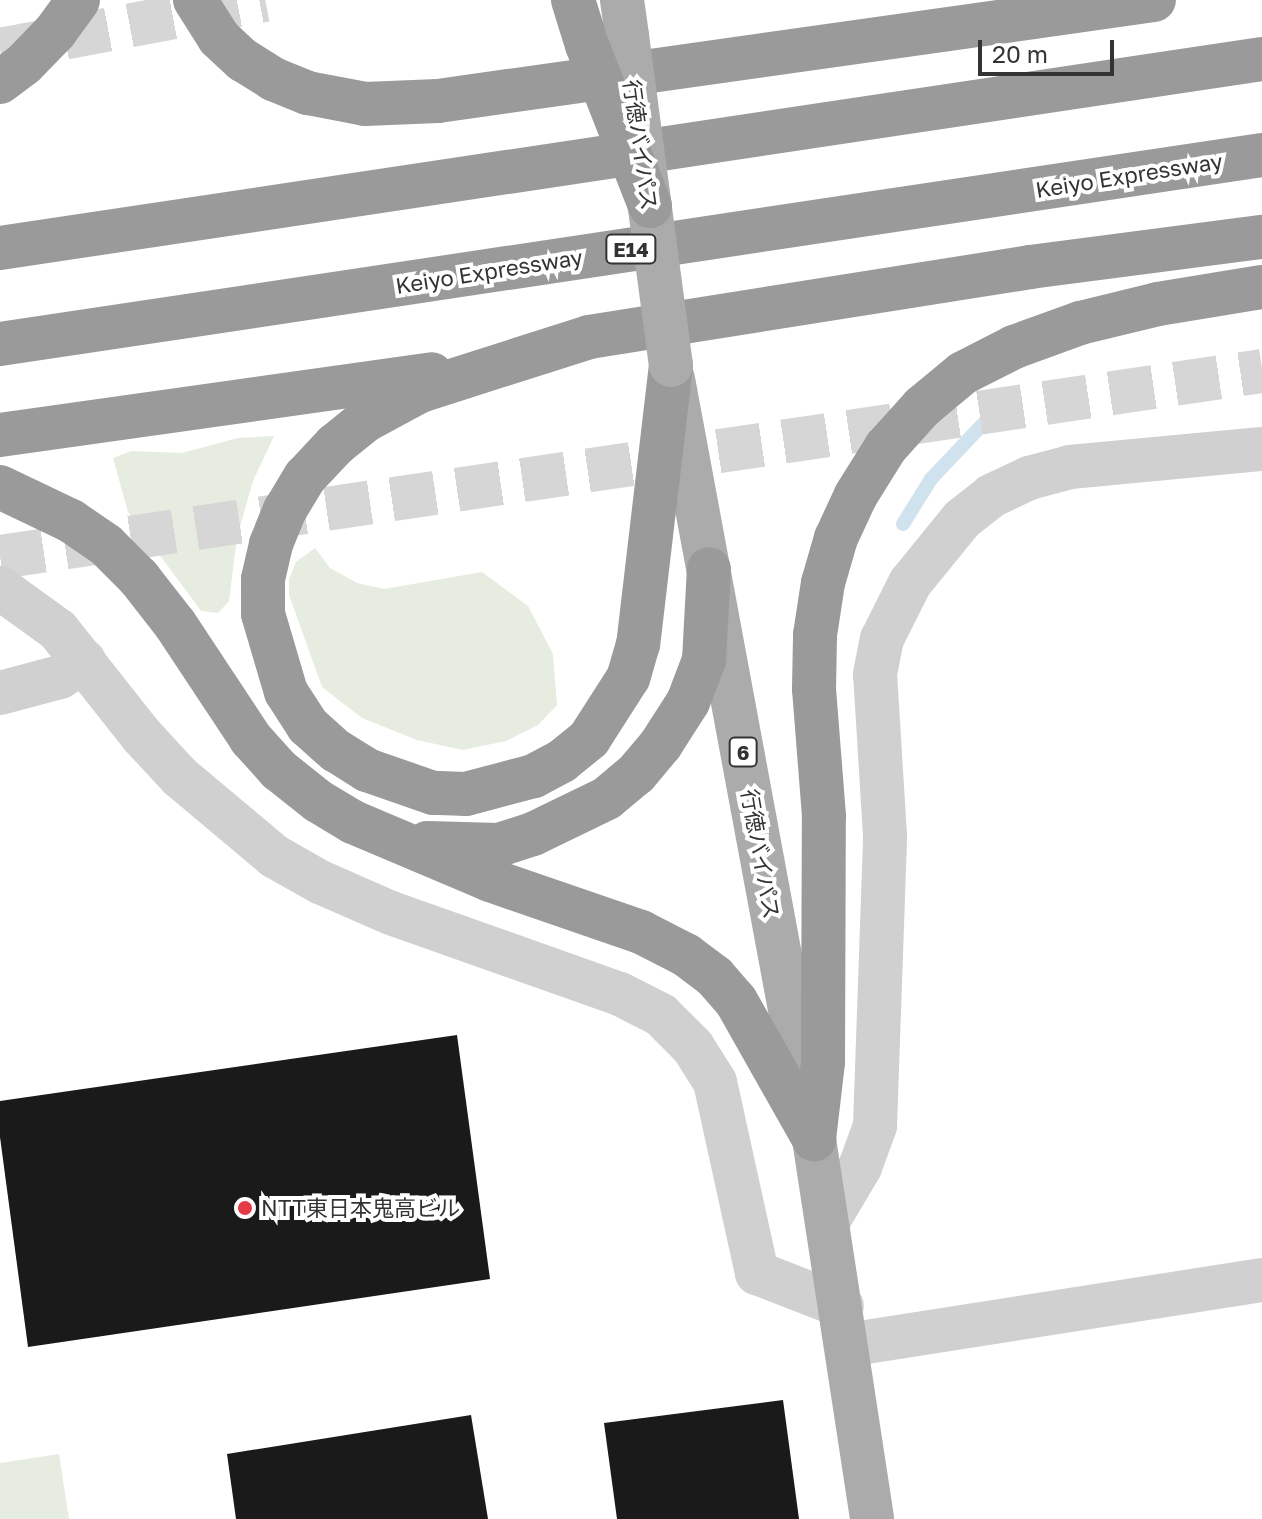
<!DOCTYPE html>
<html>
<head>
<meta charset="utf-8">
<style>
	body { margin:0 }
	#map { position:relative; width:1262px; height:1519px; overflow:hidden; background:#fff; font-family:"Golos Text","Noto Sans JP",sans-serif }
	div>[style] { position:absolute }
	.green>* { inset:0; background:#e6ecdf }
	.stream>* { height:14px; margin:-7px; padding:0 7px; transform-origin:7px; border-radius:7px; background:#cfe2ee }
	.building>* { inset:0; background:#1a1a1a }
	.highway-tunnel>* { height:44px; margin-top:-22px; transform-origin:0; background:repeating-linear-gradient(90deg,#d6d6d6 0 44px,transparent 0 66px) }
	.minor>* { height:44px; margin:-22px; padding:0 22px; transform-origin:22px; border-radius:22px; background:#d0d0d0 }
	.major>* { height:44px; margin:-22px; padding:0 22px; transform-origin:22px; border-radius:22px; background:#ababab }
	.highway>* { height:44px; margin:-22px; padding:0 22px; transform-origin:22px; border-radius:22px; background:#9a9a9a }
	.major-bridge>* { height:44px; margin:-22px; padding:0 22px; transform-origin:22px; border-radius:22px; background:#ababab }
	.highway-bridge>* { height:44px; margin:-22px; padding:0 22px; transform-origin:22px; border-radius:22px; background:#9a9a9a }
	.dots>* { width:22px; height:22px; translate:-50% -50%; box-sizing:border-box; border:4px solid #fff; border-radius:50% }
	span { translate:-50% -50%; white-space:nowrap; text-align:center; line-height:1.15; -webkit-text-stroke:8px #fff; paint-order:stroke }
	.shield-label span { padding:2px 6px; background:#fff; border:2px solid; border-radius:6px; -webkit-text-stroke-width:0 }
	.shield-label { font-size:20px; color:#333; font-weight:700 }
	.street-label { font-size:22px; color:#333 }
	.poi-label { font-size:22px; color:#333 }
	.left { translate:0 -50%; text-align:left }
	.scale { position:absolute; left:978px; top:40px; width:136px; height:36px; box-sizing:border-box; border:4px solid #333; border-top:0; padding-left:10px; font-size:24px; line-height:28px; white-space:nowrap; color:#333; -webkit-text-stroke:6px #fff; paint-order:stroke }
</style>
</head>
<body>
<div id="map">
	<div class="green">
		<i style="clip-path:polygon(274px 436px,253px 481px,237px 537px,229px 601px,218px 613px,201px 611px,128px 512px,113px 458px,131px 451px,182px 453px,238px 438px)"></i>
		<i style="clip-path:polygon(315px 548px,330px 568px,357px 583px,384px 589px,482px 572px,528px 606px,553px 654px,557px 705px,538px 725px,506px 741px,463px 750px,417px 740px,362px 718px,322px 687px,289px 595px,289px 579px,296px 562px)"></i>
		<i style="clip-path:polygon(59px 1454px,69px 1519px,0 1519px,0 1463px)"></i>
	</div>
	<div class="stream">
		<i style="left:903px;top:524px;width:53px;rotate:-58.1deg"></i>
		<i style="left:931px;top:479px;width:77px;rotate:-46.6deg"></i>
	</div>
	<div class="building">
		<i style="clip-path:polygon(457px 1035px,490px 1279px,28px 1347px,0 1137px,0 1101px)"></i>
		<i style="clip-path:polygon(783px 1400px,799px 1519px,617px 1519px,604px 1423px)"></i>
		<i style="clip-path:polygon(471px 1415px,488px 1519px,236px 1519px,227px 1454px)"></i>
	</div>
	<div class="highway-tunnel">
		<i style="left:0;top:50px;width:270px;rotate:-10.7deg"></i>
		<i style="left:0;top:557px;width:1276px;rotate:-8.38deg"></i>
	</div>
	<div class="minor">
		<i style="left:0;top:588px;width:72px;rotate:35.9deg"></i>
		<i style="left:58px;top:630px;width:135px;rotate:51.6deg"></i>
		<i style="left:142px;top:736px;width:56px;rotate:47.2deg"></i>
		<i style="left:180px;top:777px;width:123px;rotate:40deg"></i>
		<i style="left:274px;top:856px;width:53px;rotate:29.5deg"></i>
		<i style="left:320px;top:882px;width:77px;rotate:23.6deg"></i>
		<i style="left:391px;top:913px;width:243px;rotate:19.5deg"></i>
		<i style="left:620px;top:994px;width:46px;rotate:27.1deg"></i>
		<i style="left:661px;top:1015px;width:45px;rotate:45deg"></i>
		<i style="left:693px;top:1047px;width:41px;rotate:57.8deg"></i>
		<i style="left:715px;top:1082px;width:196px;rotate:77.6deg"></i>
		<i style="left:757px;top:1273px;width:91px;rotate:21.2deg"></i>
		<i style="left:0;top:693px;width:62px;rotate:-14.9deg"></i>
		<i style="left:60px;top:677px;width:29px;rotate:-34deg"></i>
		<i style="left:828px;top:1221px;width:63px;rotate:-59.3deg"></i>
		<i style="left:860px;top:1167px;width:44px;rotate:-69.9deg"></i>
		<i style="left:875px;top:1126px;width:290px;rotate:-88deg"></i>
		<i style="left:885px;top:836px;width:162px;rotate:-93.5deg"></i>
		<i style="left:875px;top:674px;width:36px;rotate:-79deg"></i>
		<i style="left:882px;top:639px;width:63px;rotate:-63.4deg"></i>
		<i style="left:910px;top:583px;width:82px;rotate:-50.9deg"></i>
		<i style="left:962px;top:519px;width:37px;rotate:-38deg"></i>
		<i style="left:991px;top:496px;width:42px;rotate:-25.3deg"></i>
		<i style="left:1029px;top:478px;width:42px;rotate:-15deg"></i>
		<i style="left:1070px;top:467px;width:193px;rotate:-5.4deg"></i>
		<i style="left:847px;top:1345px;width:420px;rotate:-8.9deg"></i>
	</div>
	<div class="major">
		<i style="left:622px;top:0;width:36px;rotate:82deg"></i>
		<i style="left:673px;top:379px;width:773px;rotate:79.49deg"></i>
		<i style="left:814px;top:1139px;width:384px;rotate:81.3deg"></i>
	</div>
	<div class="highway">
		<i style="left:195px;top:0;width:45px;rotate:57.7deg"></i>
		<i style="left:219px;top:38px;width:33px;rotate:43deg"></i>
		<i style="left:243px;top:60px;width:36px;rotate:32deg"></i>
		<i style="left:273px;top:79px;width:38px;rotate:22deg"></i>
		<i style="left:308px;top:93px;width:58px;rotate:10.9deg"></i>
		<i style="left:365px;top:104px;width:73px;rotate:-2.4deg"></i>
		<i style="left:438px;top:101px;width:723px;rotate:-8.03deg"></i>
		<i style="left:573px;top:0;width:47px;rotate:72.7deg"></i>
		<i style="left:0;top:82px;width:30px;rotate:-37deg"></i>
		<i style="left:24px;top:64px;width:45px;rotate:-45.9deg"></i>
		<i style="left:55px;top:32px;width:39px;rotate:-54deg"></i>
		<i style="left:0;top:248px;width:1276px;rotate:-8.52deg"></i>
		<i style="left:0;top:344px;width:1276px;rotate:-8.52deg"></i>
		<i style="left:671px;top:365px;width:281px;rotate:96.7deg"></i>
		<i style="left:638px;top:644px;width:35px;rotate:106deg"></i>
		<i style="left:628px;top:678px;width:72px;rotate:122.6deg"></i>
		<i style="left:589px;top:739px;width:35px;rotate:141deg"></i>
		<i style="left:562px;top:761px;width:32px;rotate:152deg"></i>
		<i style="left:534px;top:776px;width:70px;rotate:165.2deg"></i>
		<i style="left:466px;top:794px;width:33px;rotate:-178deg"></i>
		<i style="left:433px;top:793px;width:70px;rotate:-160.8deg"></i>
		<i style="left:367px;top:770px;width:36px;rotate:-148deg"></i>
		<i style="left:336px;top:751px;width:38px;rotate:-138deg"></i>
		<i style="left:308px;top:726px;width:40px;rotate:-122.9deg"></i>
		<i style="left:286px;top:692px;width:81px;rotate:-106.4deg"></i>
		<i style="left:263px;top:614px;width:35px;rotate:-90deg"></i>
		<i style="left:263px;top:579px;width:36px;rotate:-77deg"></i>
		<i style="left:271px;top:544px;width:37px;rotate:-68deg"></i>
		<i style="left:285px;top:510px;width:39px;rotate:-59deg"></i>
		<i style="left:305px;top:477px;width:44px;rotate:-46.8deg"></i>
		<i style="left:335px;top:445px;width:40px;rotate:-39deg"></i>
		<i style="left:366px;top:420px;width:61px;rotate:-28.2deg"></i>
		<i style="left:420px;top:391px;width:177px;rotate:-17.7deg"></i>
		<i style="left:589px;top:337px;width:447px;rotate:-9deg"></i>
		<i style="left:1030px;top:267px;width:234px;rotate:-7.4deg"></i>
		<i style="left:0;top:435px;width:436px;rotate:-8deg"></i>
		<i style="left:0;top:487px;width:79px;rotate:25.6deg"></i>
		<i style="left:71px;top:521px;width:42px;rotate:34.4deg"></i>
		<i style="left:106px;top:545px;width:47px;rotate:45deg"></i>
		<i style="left:139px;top:578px;width:58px;rotate:52deg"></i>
		<i style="left:175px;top:624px;width:138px;rotate:56.5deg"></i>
		<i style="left:251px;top:739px;width:42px;rotate:47.9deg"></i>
		<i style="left:279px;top:770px;width:50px;rotate:38.5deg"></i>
		<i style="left:318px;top:801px;width:41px;rotate:31deg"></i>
		<i style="left:353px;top:822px;width:149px;rotate:22.9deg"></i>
		<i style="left:490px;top:880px;width:160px;rotate:19deg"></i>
		<i style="left:641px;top:932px;width:51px;rotate:27.1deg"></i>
		<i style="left:686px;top:955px;width:36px;rotate:37deg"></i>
		<i style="left:715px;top:977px;width:32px;rotate:49deg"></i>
		<i style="left:736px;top:1001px;width:159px;rotate:60.5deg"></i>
		<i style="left:427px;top:843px;width:72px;rotate:1.6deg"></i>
		<i style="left:499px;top:845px;width:36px;rotate:-18deg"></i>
		<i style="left:533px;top:834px;width:82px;rotate:-25.9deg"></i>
		<i style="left:607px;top:798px;width:38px;rotate:-40deg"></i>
		<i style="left:636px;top:774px;width:39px;rotate:-50deg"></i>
		<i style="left:661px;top:744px;width:50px;rotate:-57.3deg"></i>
		<i style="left:688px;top:702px;width:45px;rotate:-69.1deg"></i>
		<i style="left:704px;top:660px;width:91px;rotate:-86.9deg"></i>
		<i style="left:814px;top:1139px;width:78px;rotate:-83.3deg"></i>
		<i style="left:823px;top:1062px;width:246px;rotate:-89.8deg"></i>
		<i style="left:824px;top:816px;width:127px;rotate:-94.5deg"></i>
		<i style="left:814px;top:689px;width:54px;rotate:-88.9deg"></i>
		<i style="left:815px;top:635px;width:53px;rotate:-81.3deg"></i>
		<i style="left:823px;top:583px;width:47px;rotate:-73.9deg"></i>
		<i style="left:836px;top:538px;width:47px;rotate:-65.1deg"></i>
		<i style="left:856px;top:495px;width:57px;rotate:-58deg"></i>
		<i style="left:886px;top:447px;width:54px;rotate:-48deg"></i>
		<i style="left:922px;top:407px;width:53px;rotate:-39.7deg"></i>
		<i style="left:963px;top:373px;width:57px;rotate:-27deg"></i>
		<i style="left:1014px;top:347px;width:70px;rotate:-20deg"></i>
		<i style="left:1080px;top:323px;width:80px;rotate:-13.7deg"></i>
		<i style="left:1158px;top:304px;width:105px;rotate:-9.3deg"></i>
	</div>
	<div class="major-bridge">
		<i style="left:627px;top:36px;width:332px;rotate:82.4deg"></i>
	</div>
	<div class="highway-bridge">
		<i style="left:587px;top:45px;width:173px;rotate:68.6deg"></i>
	</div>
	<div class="dots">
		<i style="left:245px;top:1208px;background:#e63946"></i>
	</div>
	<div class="shield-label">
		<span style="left:631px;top:249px">E14</span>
		<span style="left:743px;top:752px">6</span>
	</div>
	<div class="street-label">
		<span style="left:641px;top:145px;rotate:82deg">行徳バイパス</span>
		<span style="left:1129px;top:175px;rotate:-9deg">Keiyo Expressway</span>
		<span style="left:489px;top:271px;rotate:-9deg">Keiyo Expressway</span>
		<span style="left:761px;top:854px;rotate:80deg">行徳バイパス</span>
	</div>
	<div class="poi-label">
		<span class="left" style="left:261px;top:1208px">NTT東日本鬼高ビル</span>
	</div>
	<div class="scale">20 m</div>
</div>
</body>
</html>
